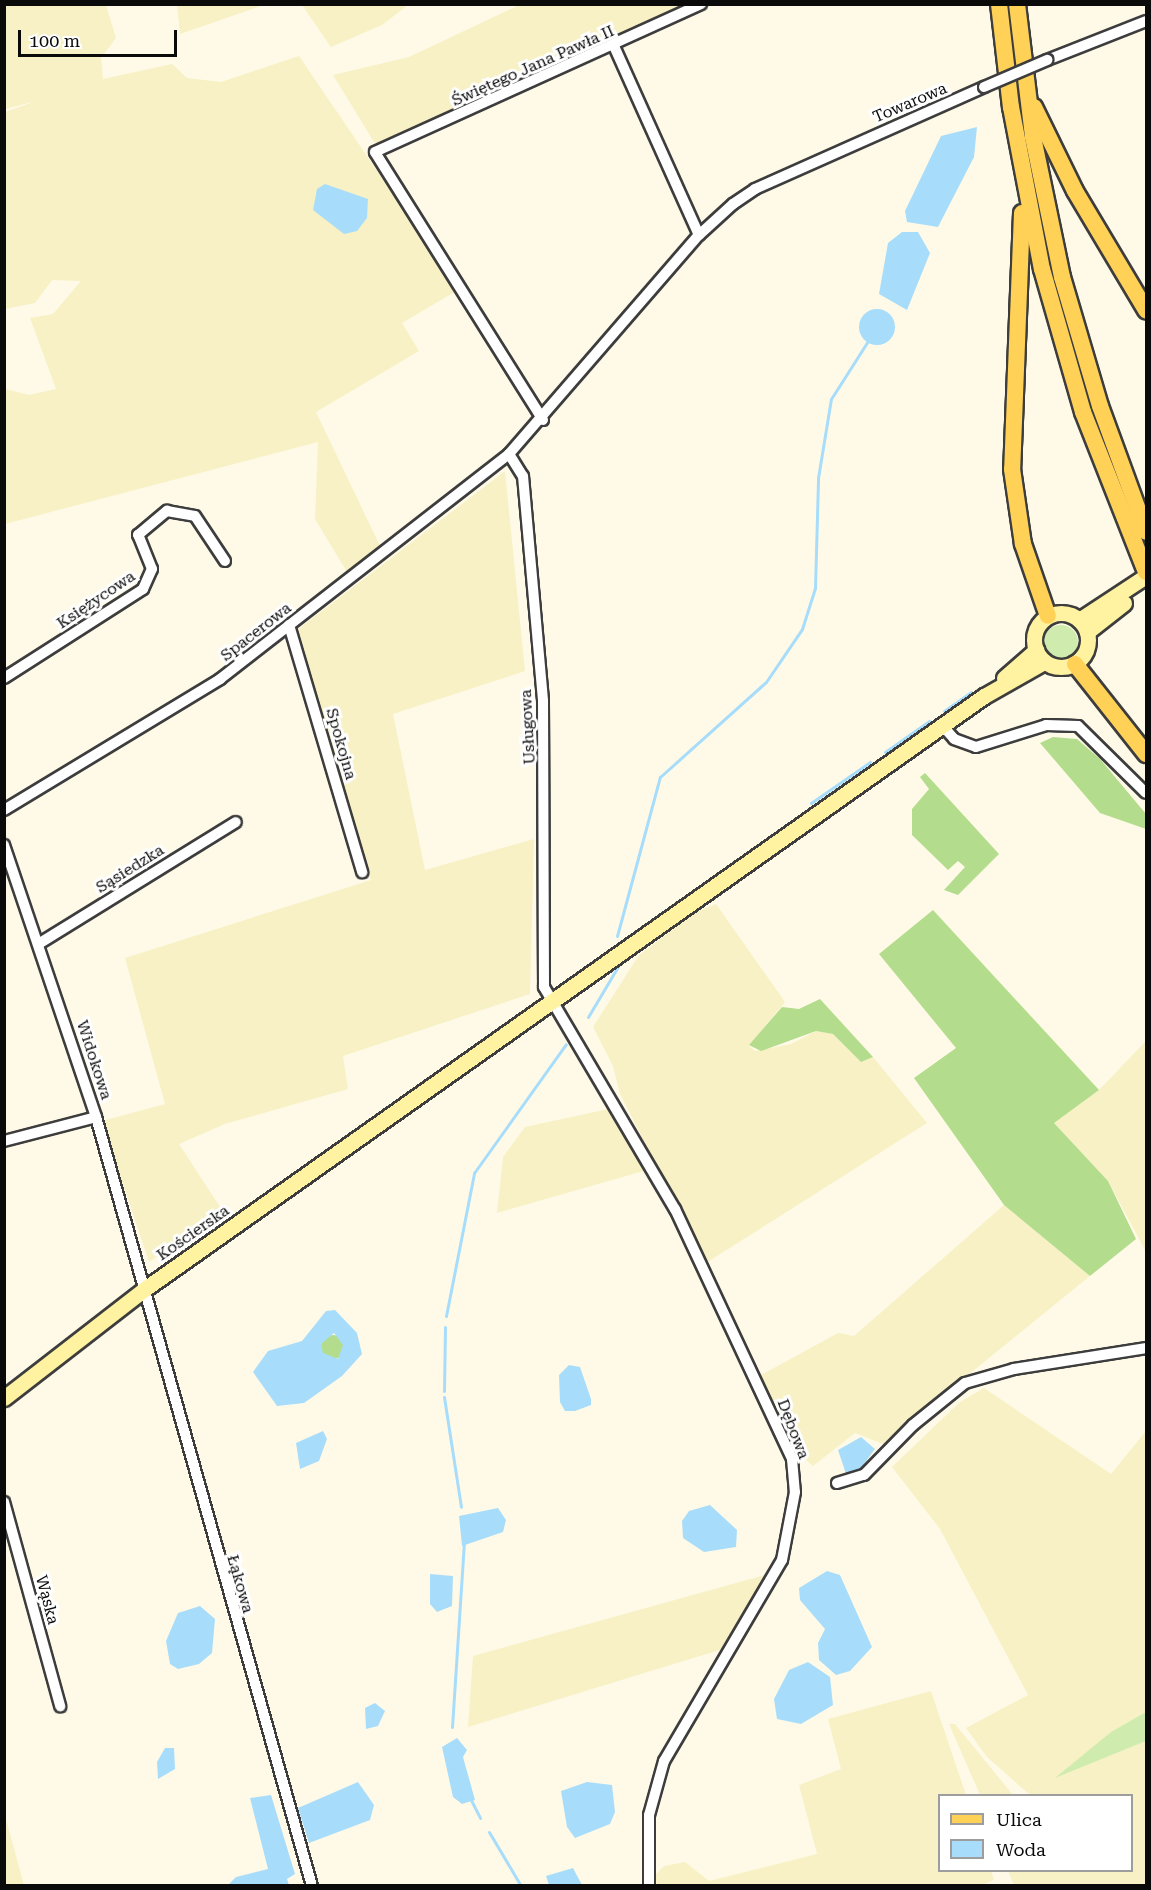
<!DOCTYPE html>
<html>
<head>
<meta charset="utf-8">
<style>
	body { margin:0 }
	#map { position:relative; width:1151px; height:1890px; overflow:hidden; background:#fffae7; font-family:"Roboto Serif",serif }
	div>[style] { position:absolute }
	.farmland>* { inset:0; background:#f7f1c5 }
	.green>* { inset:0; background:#cfecae }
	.round { border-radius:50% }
	.forest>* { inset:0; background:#b3dd8c }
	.water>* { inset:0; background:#a7ddfb }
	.stream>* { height:3px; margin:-1.5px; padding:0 1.5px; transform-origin:1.5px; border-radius:1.5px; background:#a7ddfb }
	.roads { filter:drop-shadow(2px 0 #3d3d3d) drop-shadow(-2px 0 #3d3d3d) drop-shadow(0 2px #3d3d3d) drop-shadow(0 -2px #3d3d3d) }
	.street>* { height:10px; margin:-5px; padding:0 5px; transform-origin:5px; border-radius:5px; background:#fff }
	.secondary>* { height:15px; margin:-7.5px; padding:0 7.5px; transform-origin:7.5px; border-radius:7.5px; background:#fff3a2 }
	.secondary>.ring { margin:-7.5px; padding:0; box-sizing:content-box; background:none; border:15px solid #fff3a2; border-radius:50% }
	.primary>* { height:16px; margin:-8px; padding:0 8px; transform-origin:8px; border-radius:8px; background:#ffd257 }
	.bridges { filter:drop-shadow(2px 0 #3d3d3d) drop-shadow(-2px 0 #3d3d3d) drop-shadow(0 2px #3d3d3d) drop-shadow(0 -2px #3d3d3d) }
	.street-bridge>* { height:10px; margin:-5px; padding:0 5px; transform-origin:5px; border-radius:5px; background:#fff }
	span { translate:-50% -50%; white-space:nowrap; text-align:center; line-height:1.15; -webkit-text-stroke:6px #fff; paint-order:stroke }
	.street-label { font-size:16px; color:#0a0a0a }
	.frame { position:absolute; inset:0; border:6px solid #0a0a0a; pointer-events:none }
	.legend { position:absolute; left:938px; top:1794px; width:195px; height:78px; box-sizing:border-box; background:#fff; border:2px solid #9d9d9d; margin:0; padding:8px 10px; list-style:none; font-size:18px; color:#0a0a0a }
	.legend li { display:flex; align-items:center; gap:12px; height:30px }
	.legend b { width:30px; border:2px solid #9d9d9d }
	.scale { position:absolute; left:18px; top:30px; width:159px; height:27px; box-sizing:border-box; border:3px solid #0a0a0a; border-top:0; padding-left:8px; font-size:18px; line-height:21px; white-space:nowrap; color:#0a0a0a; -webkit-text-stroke:4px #fff; paint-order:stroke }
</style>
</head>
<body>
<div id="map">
	<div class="farmland">
		<i style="clip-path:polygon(5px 5px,106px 5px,116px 38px,101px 58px,103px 79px,172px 64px,187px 78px,221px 82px,299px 56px,458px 290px,402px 323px,419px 351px,316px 412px,380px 546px,347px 572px,315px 519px,318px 442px,5px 524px,5px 389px,29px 395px,56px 389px,30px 318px,53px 314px,81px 281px,52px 280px,35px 303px,5px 309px,5px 112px,36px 101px,5px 109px)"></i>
		<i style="clip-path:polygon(177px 5px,177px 4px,264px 5px,180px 34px)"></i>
		<i style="clip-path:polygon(302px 5px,408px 5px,382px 25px,331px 47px)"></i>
		<i style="clip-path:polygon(519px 5px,686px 5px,381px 145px,374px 142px,333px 75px,409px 57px)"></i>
		<i style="clip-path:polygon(505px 471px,525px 671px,393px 714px,425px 870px,534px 839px,530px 994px,343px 1056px,348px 1089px,225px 1124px,179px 1144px,224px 1213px,149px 1262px,102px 1121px,165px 1104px,125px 958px,371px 880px,297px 630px)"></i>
		<i style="clip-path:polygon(716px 904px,785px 1002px,749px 1046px,755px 1051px,791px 1044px,816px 1031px,833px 1034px,861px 1062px,873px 1057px,927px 1123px,706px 1263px,620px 1094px,613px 1066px,593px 1027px,639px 955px,696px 912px)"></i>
		<i style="clip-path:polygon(1146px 1041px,1146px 1252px,1108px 1181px,1054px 1123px,1099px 1090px)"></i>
		<i style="clip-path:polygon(613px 1108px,647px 1170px,497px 1213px,503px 1157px,525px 1127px)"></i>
		<i style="clip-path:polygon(1004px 1205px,1090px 1276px,883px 1444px,855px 1433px,813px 1466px,798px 1453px,761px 1375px,838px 1333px,854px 1336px)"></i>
		<i style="clip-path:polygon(984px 1388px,1111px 1474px,1146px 1431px,1146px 1712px,1057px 1777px,1146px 1741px,1146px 1885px,1014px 1885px,1008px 1871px,1132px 1870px,1132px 1796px,1030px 1795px,987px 1757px,966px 1728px,1028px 1695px,940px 1529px,892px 1467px,960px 1402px)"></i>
		<i style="clip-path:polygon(765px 1575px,726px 1648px,468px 1727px,473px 1656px)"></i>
		<i style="clip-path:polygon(931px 1691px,966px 1795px,940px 1796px,940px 1870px,991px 1871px,994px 1880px,979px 1886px,657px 1885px,655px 1875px,664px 1866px,685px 1862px,709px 1881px,817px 1854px,799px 1785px,841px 1769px,828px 1719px)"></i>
		<i style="clip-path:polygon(949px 1724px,955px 1724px,1013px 1795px,980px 1795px)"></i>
		<i style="clip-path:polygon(5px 1816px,24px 1885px,5px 1885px)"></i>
	</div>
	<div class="green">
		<i class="round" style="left:1044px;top:625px;width:34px;height:34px"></i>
		<i style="clip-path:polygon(1146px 1712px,1146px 1741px,1055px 1778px,1111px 1732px)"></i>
	</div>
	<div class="forest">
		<i style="clip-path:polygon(1053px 737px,1077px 739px,1100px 759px,1146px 814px,1146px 829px,1100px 813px,1040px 743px)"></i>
		<i style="clip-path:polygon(925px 773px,999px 854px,958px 895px,944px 890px,965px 867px,958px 861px,948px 870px,912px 835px,912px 809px,929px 789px,920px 777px)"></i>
		<i style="clip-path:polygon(933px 910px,1099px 1090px,1054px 1123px,1108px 1181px,1136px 1239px,1090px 1276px,1004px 1205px,914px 1078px,956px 1048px,879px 954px)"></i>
		<i style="clip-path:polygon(820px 999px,873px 1057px,861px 1062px,833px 1034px,816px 1031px,761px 1051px,749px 1045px,782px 1007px,799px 1009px)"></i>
		<i class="round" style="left:321px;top:1335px;width:24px;height:24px"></i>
	</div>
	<div class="water">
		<i style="clip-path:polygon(977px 127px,974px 157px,938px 227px,907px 222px,905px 211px,941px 136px)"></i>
		<i style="clip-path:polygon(325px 184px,368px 199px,367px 218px,357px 231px,344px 234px,313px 210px,317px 189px)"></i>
		<i style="clip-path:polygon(902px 232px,918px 232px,930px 253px,907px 310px,879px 294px,888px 243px)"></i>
		<i class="round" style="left:859px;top:309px;width:36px;height:36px"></i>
		<i style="clip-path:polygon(evenodd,335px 1310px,357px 1333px,362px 1354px,342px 1376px,304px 1403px,277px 1406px,253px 1372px,268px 1351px,302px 1341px,326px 1311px,335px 1310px,334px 1333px,343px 1345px,338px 1359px,323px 1353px,321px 1344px,334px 1333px)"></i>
		<i style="clip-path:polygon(569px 1365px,580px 1367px,591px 1399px,591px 1405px,575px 1411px,565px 1411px,560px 1402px,559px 1375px)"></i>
		<i style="clip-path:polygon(323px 1431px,327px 1439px,319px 1461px,300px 1469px,296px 1443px)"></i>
		<i style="clip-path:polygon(861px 1437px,875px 1449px,861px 1468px,846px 1474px,838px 1450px)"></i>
		<i style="clip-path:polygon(710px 1505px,737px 1530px,736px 1547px,704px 1552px,683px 1538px,682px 1521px,689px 1511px)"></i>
		<i style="clip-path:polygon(498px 1508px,506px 1520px,503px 1532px,462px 1546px,459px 1516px)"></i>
		<i style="clip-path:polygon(827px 1571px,840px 1575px,872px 1647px,850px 1671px,836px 1675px,819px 1660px,818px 1643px,825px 1629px,800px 1600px,799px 1588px)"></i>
		<i style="clip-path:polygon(430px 1574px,453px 1576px,452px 1606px,437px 1612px,430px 1604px)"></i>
		<i style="clip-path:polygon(200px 1606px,215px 1619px,212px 1653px,199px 1664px,178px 1669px,170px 1664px,166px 1641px,178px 1613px)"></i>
		<i style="clip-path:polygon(808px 1662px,830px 1677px,833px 1705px,801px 1724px,777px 1719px,774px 1699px,789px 1670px)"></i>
		<i style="clip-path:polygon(375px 1703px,385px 1711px,378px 1726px,366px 1729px,365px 1708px)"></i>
		<i style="clip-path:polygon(457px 1738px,467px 1750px,463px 1757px,475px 1800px,462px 1804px,453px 1797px,442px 1747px)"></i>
		<i style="clip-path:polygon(165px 1748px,174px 1748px,175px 1769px,158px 1779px,157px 1762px)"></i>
		<i style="clip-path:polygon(358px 1782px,374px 1805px,370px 1820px,309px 1843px,298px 1808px)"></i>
		<i style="clip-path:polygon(587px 1782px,612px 1785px,615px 1812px,610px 1824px,575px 1838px,567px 1827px,561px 1791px)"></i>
		<i style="clip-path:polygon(271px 1795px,295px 1874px,287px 1879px,289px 1885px,228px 1885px,236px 1877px,268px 1869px,250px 1798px)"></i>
		<i style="clip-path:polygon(573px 1868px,582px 1885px,549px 1885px,546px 1876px)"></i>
	</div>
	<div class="stream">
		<i style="left:944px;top:711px;width:33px;rotate:-35deg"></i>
		<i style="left:885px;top:752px;width:54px;rotate:-35.2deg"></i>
		<i style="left:811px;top:803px;width:72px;rotate:-34.8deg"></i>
		<i style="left:617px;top:936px;width:165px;rotate:-74.9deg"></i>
		<i style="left:660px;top:777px;width:142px;rotate:-41.9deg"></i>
		<i style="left:766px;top:682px;width:64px;rotate:-55.8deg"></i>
		<i style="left:802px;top:629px;width:43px;rotate:-72.4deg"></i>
		<i style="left:815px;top:588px;width:110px;rotate:-88.4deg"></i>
		<i style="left:818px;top:478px;width:80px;rotate:-80.7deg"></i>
		<i style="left:831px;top:399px;width:69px;rotate:-57.5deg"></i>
		<i style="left:588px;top:1017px;width:63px;rotate:-59.3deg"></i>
		<i style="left:446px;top:1316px;width:146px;rotate:-78.9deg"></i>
		<i style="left:474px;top:1173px;width:158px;rotate:-54.5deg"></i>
		<i style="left:444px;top:1391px;width:64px;rotate:-89.1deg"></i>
		<i style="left:444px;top:1397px;width:111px;rotate:81.2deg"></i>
		<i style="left:452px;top:1727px;width:185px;rotate:-86.3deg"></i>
		<i style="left:471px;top:1800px;width:20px;rotate:63deg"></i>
		<i style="left:489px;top:1832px;width:63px;rotate:59.3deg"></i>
	</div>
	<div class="roads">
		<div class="street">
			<i style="left:614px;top:46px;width:207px;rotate:65.8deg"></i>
			<i style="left:1047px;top:60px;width:106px;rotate:-21.5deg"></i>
			<i style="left:543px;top:420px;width:316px;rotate:-122.1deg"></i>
			<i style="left:375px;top:152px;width:358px;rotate:-24.4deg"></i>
			<i style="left:509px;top:454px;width:26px;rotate:58deg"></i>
			<i style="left:523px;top:476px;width:226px;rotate:84.9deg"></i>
			<i style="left:543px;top:701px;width:286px;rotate:89.8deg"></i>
			<i style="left:544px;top:987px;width:258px;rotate:59.5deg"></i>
			<i style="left:675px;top:1209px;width:276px;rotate:64.9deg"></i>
			<i style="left:792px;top:1459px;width:33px;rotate:85deg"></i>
			<i style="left:795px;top:1492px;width:69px;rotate:100.8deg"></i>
			<i style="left:782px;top:1560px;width:233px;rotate:120.4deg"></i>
			<i style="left:664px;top:1761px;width:56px;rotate:105.5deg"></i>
			<i style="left:649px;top:1815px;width:71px;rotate:90deg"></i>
			<i style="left:289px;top:625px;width:258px;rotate:73.5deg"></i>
			<i style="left:4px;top:678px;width:165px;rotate:-32.6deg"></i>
			<i style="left:143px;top:589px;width:22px;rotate:-66deg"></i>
			<i style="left:152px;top:569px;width:37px;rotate:-112deg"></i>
			<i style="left:138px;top:535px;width:38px;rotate:-40deg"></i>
			<i style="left:167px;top:511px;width:28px;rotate:10deg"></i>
			<i style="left:195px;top:516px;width:54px;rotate:56.3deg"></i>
			<i style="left:942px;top:725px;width:18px;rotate:49deg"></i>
			<i style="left:954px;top:739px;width:23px;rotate:20deg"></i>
			<i style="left:976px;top:747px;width:73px;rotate:-17.4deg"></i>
			<i style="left:1046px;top:725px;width:32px;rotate:2deg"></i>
			<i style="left:1078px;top:726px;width:95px;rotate:44.6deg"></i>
			<i style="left:4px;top:810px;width:253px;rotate:-31.2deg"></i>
			<i style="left:220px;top:679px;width:366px;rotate:-37.9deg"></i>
			<i style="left:509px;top:454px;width:290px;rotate:-49.1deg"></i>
			<i style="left:699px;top:235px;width:46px;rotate:-42.4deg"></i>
			<i style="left:733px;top:204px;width:27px;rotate:-34deg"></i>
			<i style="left:755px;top:189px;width:251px;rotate:-24deg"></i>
			<i style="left:4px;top:845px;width:287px;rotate:71.3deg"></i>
			<i style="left:96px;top:1117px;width:799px;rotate:74.31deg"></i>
			<i style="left:40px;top:943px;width:230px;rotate:-31.7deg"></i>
			<i style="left:4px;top:1141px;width:95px;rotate:-14.6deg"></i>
			<i style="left:837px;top:1483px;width:28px;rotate:-17deg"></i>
			<i style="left:864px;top:1475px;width:70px;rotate:-45.6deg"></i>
			<i style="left:913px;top:1425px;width:67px;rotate:-38.9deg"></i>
			<i style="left:965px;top:1383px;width:51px;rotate:-15.9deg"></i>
			<i style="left:1014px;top:1369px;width:134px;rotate:-9deg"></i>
			<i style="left:4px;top:1502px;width:212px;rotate:74.6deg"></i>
		</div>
		<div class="secondary">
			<i class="ring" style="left:1034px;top:613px;width:39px;height:39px"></i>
			<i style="left:1079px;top:620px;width:80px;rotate:-33.3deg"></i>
			<i style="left:1087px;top:632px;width:47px;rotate:-38.1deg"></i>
			<i style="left:1004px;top:678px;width:43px;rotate:-41.2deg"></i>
			<i style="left:4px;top:1398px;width:180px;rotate:-37.8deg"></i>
			<i style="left:146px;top:1288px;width:1026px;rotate:-35.24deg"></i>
			<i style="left:984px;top:696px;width:69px;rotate:-29.5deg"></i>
		</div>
		<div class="primary">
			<i style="left:999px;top:4px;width:104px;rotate:83.4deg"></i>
			<i style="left:1011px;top:107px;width:165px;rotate:79.2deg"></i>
			<i style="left:1042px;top:269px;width:149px;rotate:74deg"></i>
			<i style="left:1083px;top:412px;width:172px;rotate:68.5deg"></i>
			<i style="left:1017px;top:4px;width:134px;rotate:83.1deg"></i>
			<i style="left:1033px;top:137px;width:143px;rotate:78.3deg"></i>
			<i style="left:1062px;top:277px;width:134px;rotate:73.6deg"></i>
			<i style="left:1100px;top:406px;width:134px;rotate:69.9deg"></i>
			<i style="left:1034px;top:107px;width:93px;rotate:64deg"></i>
			<i style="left:1075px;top:191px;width:139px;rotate:59.2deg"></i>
			<i style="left:1022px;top:213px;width:256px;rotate:92.2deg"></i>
			<i style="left:1012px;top:469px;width:76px;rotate:81.7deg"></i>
			<i style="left:1023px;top:544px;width:76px;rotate:70.9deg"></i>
			<i style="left:1075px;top:664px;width:115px;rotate:51.7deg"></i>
		</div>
	</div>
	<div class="bridges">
		<div class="street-bridge">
			<i style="left:984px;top:87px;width:69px;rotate:-23.2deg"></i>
		</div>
	</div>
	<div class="street-label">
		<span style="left:533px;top:66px;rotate:-24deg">Świętego Jana Pawła II</span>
		<span style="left:910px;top:103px;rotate:-23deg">Towarowa</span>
		<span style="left:96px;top:600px;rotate:-34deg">Księżycowa</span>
		<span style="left:256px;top:632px;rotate:-38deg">Spacerowa</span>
		<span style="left:528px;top:727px;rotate:-93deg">Usługowa</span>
		<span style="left:341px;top:744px;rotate:74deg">Spokojna</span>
		<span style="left:130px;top:869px;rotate:-32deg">Sąsiedzka</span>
		<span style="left:94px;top:1060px;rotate:72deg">Widokowa</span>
		<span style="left:193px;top:1233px;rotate:-35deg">Kościerska</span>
		<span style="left:793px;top:1429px;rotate:69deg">Dębowa</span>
		<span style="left:240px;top:1584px;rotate:74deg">Łąkowa</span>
		<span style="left:47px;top:1600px;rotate:75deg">Wąska</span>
	</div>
	<div class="frame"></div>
	<ul class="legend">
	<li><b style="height:8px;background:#ffd257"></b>Ulica</li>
	<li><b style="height:16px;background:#a7ddfb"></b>Woda</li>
	</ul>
	<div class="scale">100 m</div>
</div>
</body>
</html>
